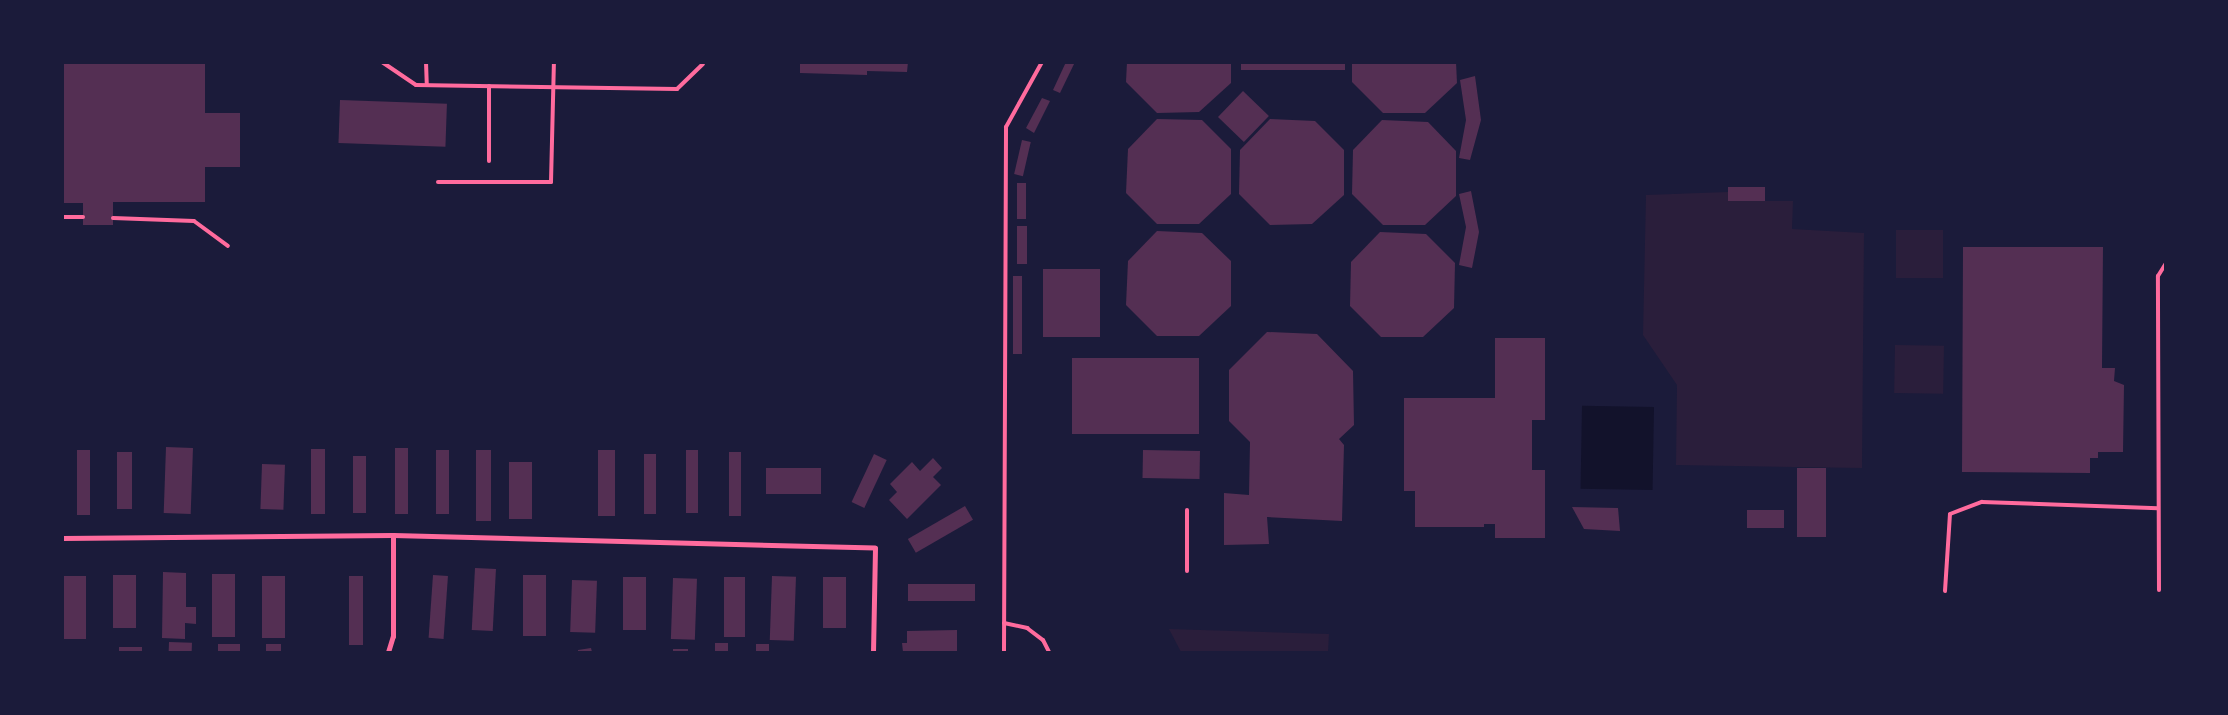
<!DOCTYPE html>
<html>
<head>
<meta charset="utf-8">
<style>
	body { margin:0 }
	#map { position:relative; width:2228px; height:715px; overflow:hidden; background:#1b1b3a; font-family:"Archivo Narrow",sans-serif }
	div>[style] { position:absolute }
	.green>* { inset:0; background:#2a1e3b; transform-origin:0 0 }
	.water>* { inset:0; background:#12122b; transform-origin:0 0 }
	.building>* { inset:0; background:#542f53; transform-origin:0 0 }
	.service>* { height:4px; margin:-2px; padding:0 2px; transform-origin:2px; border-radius:2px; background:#ff6b9d }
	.minor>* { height:5px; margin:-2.5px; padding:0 2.5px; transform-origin:2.5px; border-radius:2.5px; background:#ff6b9d }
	span { translate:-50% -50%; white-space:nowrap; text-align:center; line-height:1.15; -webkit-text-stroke:4px #1b1b3a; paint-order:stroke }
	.frame { position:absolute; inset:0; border:64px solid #1b1b3a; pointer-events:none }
</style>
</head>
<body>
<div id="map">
	<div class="green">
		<i style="clip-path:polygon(1728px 192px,1728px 201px,1793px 201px,1792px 229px,1864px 233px,1862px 468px,1676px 465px,1677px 385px,1643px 335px,1646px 195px)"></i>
		<i style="left:1896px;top:230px;width:47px;height:48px"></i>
		<i style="left:1895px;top:345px;width:49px;height:48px;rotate:1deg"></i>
		<i style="clip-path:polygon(1169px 629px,1329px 634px,1328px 652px,1181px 652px)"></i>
	</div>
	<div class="water">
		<i style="left:1654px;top:407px;width:83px;height:72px;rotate:91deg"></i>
	</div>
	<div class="building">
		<i style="clip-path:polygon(62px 62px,205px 62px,205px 113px,240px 113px,240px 167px,205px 167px,205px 202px,113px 202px,113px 225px,83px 225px,83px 203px,62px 203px)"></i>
		<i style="clip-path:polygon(800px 62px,908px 62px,907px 72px,867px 71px,867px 75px,800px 73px)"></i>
		<i style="clip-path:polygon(1066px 62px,1075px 62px,1060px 93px,1053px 90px)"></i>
		<i style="clip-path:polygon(1127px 62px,1231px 62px,1231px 83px,1199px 112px,1157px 113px,1126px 82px)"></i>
		<i style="left:1241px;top:62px;width:104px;height:8px"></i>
		<i style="clip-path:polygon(1352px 62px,1456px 62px,1457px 83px,1425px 113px,1383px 113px,1352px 82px)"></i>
		<i style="clip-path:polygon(1475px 76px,1481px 120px,1470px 160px,1459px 158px,1466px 120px,1460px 80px)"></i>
		<i style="left:1243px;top:91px;width:36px;height:36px;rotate:44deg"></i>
		<i style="clip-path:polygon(1042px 98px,1050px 101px,1034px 133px,1026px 128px)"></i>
		<i style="left:340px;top:100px;width:107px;height:43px;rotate:2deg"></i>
		<i style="clip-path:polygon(1157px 119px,1202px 120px,1231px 149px,1231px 194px,1199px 224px,1157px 224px,1126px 193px,1128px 149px)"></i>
		<i style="clip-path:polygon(1270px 119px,1315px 121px,1344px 150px,1344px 195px,1312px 224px,1270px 225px,1239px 194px,1240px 150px)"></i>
		<i style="clip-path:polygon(1382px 120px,1428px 122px,1456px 151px,1456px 196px,1425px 225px,1383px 225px,1352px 194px,1353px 150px)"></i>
		<i style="left:1022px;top:140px;width:9px;height:35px;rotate:13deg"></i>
		<i style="left:1017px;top:183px;width:9px;height:36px"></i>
		<i style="left:1765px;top:187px;width:14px;height:37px;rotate:90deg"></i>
		<i style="clip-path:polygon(1471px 191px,1479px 232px,1472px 268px,1459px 265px,1466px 227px,1459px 194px)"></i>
		<i style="left:1017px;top:226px;width:10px;height:38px"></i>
		<i style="clip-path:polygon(1157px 231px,1202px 233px,1231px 261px,1231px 306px,1199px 336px,1157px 336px,1126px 305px,1128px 261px)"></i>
		<i style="clip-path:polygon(1380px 232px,1426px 234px,1455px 263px,1454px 308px,1423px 337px,1381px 337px,1350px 306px,1351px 262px)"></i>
		<i style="clip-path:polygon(1963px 247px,2103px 247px,2102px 368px,2115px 368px,2114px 381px,2124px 385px,2123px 452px,2098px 452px,2098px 458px,2090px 458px,2090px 473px,1962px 472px)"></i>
		<i style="left:1043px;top:269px;width:57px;height:68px"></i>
		<i style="left:1013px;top:276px;width:9px;height:78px"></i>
		<i style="clip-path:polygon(1267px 332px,1317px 334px,1353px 371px,1354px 425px,1339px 439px,1344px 445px,1342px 521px,1267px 517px,1269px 544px,1224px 545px,1224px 493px,1249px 495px,1250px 442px,1229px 421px,1229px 370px)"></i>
		<i style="clip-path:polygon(1495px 338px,1545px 338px,1545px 420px,1532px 420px,1532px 470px,1545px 470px,1545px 538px,1495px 538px,1495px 524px,1484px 524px,1484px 527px,1415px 527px,1415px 491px,1404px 491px,1404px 398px,1495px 398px)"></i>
		<i style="left:1072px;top:358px;width:127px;height:76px"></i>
		<i style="left:166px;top:447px;width:27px;height:66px;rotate:2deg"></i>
		<i style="left:395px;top:448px;width:13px;height:66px"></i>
		<i style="left:311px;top:449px;width:14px;height:65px"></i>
		<i style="left:77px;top:450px;width:13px;height:65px"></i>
		<i style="left:436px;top:450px;width:13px;height:64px"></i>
		<i style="left:476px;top:450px;width:15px;height:71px"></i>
		<i style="left:598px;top:450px;width:17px;height:66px"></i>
		<i style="left:686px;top:450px;width:12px;height:63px"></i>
		<i style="left:1143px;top:450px;width:57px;height:28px;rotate:1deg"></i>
		<i style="left:117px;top:452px;width:15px;height:57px"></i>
		<i style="left:729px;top:452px;width:12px;height:64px"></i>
		<i style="left:644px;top:454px;width:12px;height:60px"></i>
		<i style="left:874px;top:454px;width:14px;height:53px;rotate:25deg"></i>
		<i style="left:353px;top:456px;width:13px;height:57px"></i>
		<i style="clip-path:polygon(933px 458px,942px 468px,933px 477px,941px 485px,907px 519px,889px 500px,897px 492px,890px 484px,912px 462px,920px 471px)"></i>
		<i style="left:509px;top:462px;width:23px;height:57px"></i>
		<i style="left:262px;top:464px;width:23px;height:45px;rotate:2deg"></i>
		<i style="left:766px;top:468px;width:55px;height:26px"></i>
		<i style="left:1797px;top:468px;width:29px;height:69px"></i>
		<i style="left:965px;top:506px;width:16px;height:66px;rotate:60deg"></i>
		<i style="clip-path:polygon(1572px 507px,1618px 508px,1620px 531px,1584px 529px)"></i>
		<i style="left:1747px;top:510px;width:37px;height:18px"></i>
		<i style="left:475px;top:568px;width:21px;height:62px;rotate:3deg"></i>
		<i style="clip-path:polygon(163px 572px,186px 573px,186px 607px,196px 607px,196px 624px,185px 623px,185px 639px,162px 638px)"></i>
		<i style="left:212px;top:574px;width:23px;height:63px"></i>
		<i style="left:113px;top:575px;width:23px;height:53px"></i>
		<i style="left:433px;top:575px;width:15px;height:63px;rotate:4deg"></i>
		<i style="left:523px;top:575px;width:23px;height:61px"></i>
		<i style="left:86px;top:576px;width:63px;height:23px;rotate:90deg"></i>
		<i style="left:262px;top:576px;width:23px;height:62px"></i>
		<i style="left:349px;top:576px;width:14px;height:69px"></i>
		<i style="left:772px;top:576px;width:24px;height:64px;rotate:2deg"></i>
		<i style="left:623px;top:577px;width:23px;height:53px"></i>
		<i style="left:724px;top:577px;width:21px;height:60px"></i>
		<i style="left:823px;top:577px;width:23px;height:51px"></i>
		<i style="left:673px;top:578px;width:24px;height:61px;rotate:2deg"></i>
		<i style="left:572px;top:580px;width:25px;height:52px;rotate:2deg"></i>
		<i style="left:908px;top:584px;width:67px;height:17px"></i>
		<i style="clip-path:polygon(957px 630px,957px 652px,903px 652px,902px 643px,907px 643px,907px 631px)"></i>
		<i style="left:169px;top:642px;width:23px;height:10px;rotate:2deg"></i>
		<i style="left:715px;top:643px;width:13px;height:9px"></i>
		<i style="left:218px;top:644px;width:22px;height:8px"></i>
		<i style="left:281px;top:644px;width:8px;height:15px;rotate:90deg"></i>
		<i style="left:756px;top:644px;width:13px;height:8px"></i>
		<i style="left:119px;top:647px;width:23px;height:5px"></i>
		<i style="clip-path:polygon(591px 648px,592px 652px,578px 652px,578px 650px)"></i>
		<i style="left:673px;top:649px;width:15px;height:3px"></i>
	</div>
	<div class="service">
		<i style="left:382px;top:62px;width:41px;rotate:34.1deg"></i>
		<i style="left:416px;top:85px;width:261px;rotate:0.9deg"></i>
		<i style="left:677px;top:89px;width:36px;rotate:-44deg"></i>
		<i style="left:426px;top:62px;width:23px;rotate:88deg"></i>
		<i style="left:489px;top:86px;width:75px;rotate:90deg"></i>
		<i style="left:438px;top:182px;width:113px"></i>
		<i style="left:551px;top:182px;width:120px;rotate:-88.6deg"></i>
		<i style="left:62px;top:217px;width:21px"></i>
		<i style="left:113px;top:218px;width:81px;rotate:2.1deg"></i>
		<i style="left:194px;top:221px;width:42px;rotate:36.3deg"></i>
		<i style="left:1187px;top:571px;width:61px;rotate:-90deg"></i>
		<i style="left:2159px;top:590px;width:314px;rotate:-90.2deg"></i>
		<i style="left:2158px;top:276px;width:15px;rotate:-58deg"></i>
		<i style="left:1945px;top:591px;width:77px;rotate:-86.3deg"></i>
		<i style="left:1950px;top:514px;width:34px;rotate:-21deg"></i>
		<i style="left:1982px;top:502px;width:176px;rotate:2deg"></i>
		<i style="left:1004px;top:623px;width:24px;rotate:12deg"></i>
		<i style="left:1027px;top:628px;width:20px;rotate:37deg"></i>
		<i style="left:1043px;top:640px;width:13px;rotate:63deg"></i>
		<i style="left:1004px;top:652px;width:525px;rotate:-89.78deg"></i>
		<i style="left:1006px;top:127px;width:74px;rotate:-61deg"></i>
	</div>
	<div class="minor">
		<i style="left:62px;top:538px;width:331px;rotate:-0.5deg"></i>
		<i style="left:393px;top:535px;width:482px;rotate:1.5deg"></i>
		<i style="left:875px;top:548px;width:104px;rotate:91.1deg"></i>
		<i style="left:388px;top:652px;width:17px;rotate:-73deg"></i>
		<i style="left:393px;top:636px;width:101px;rotate:-90deg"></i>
	</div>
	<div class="frame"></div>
</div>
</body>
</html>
